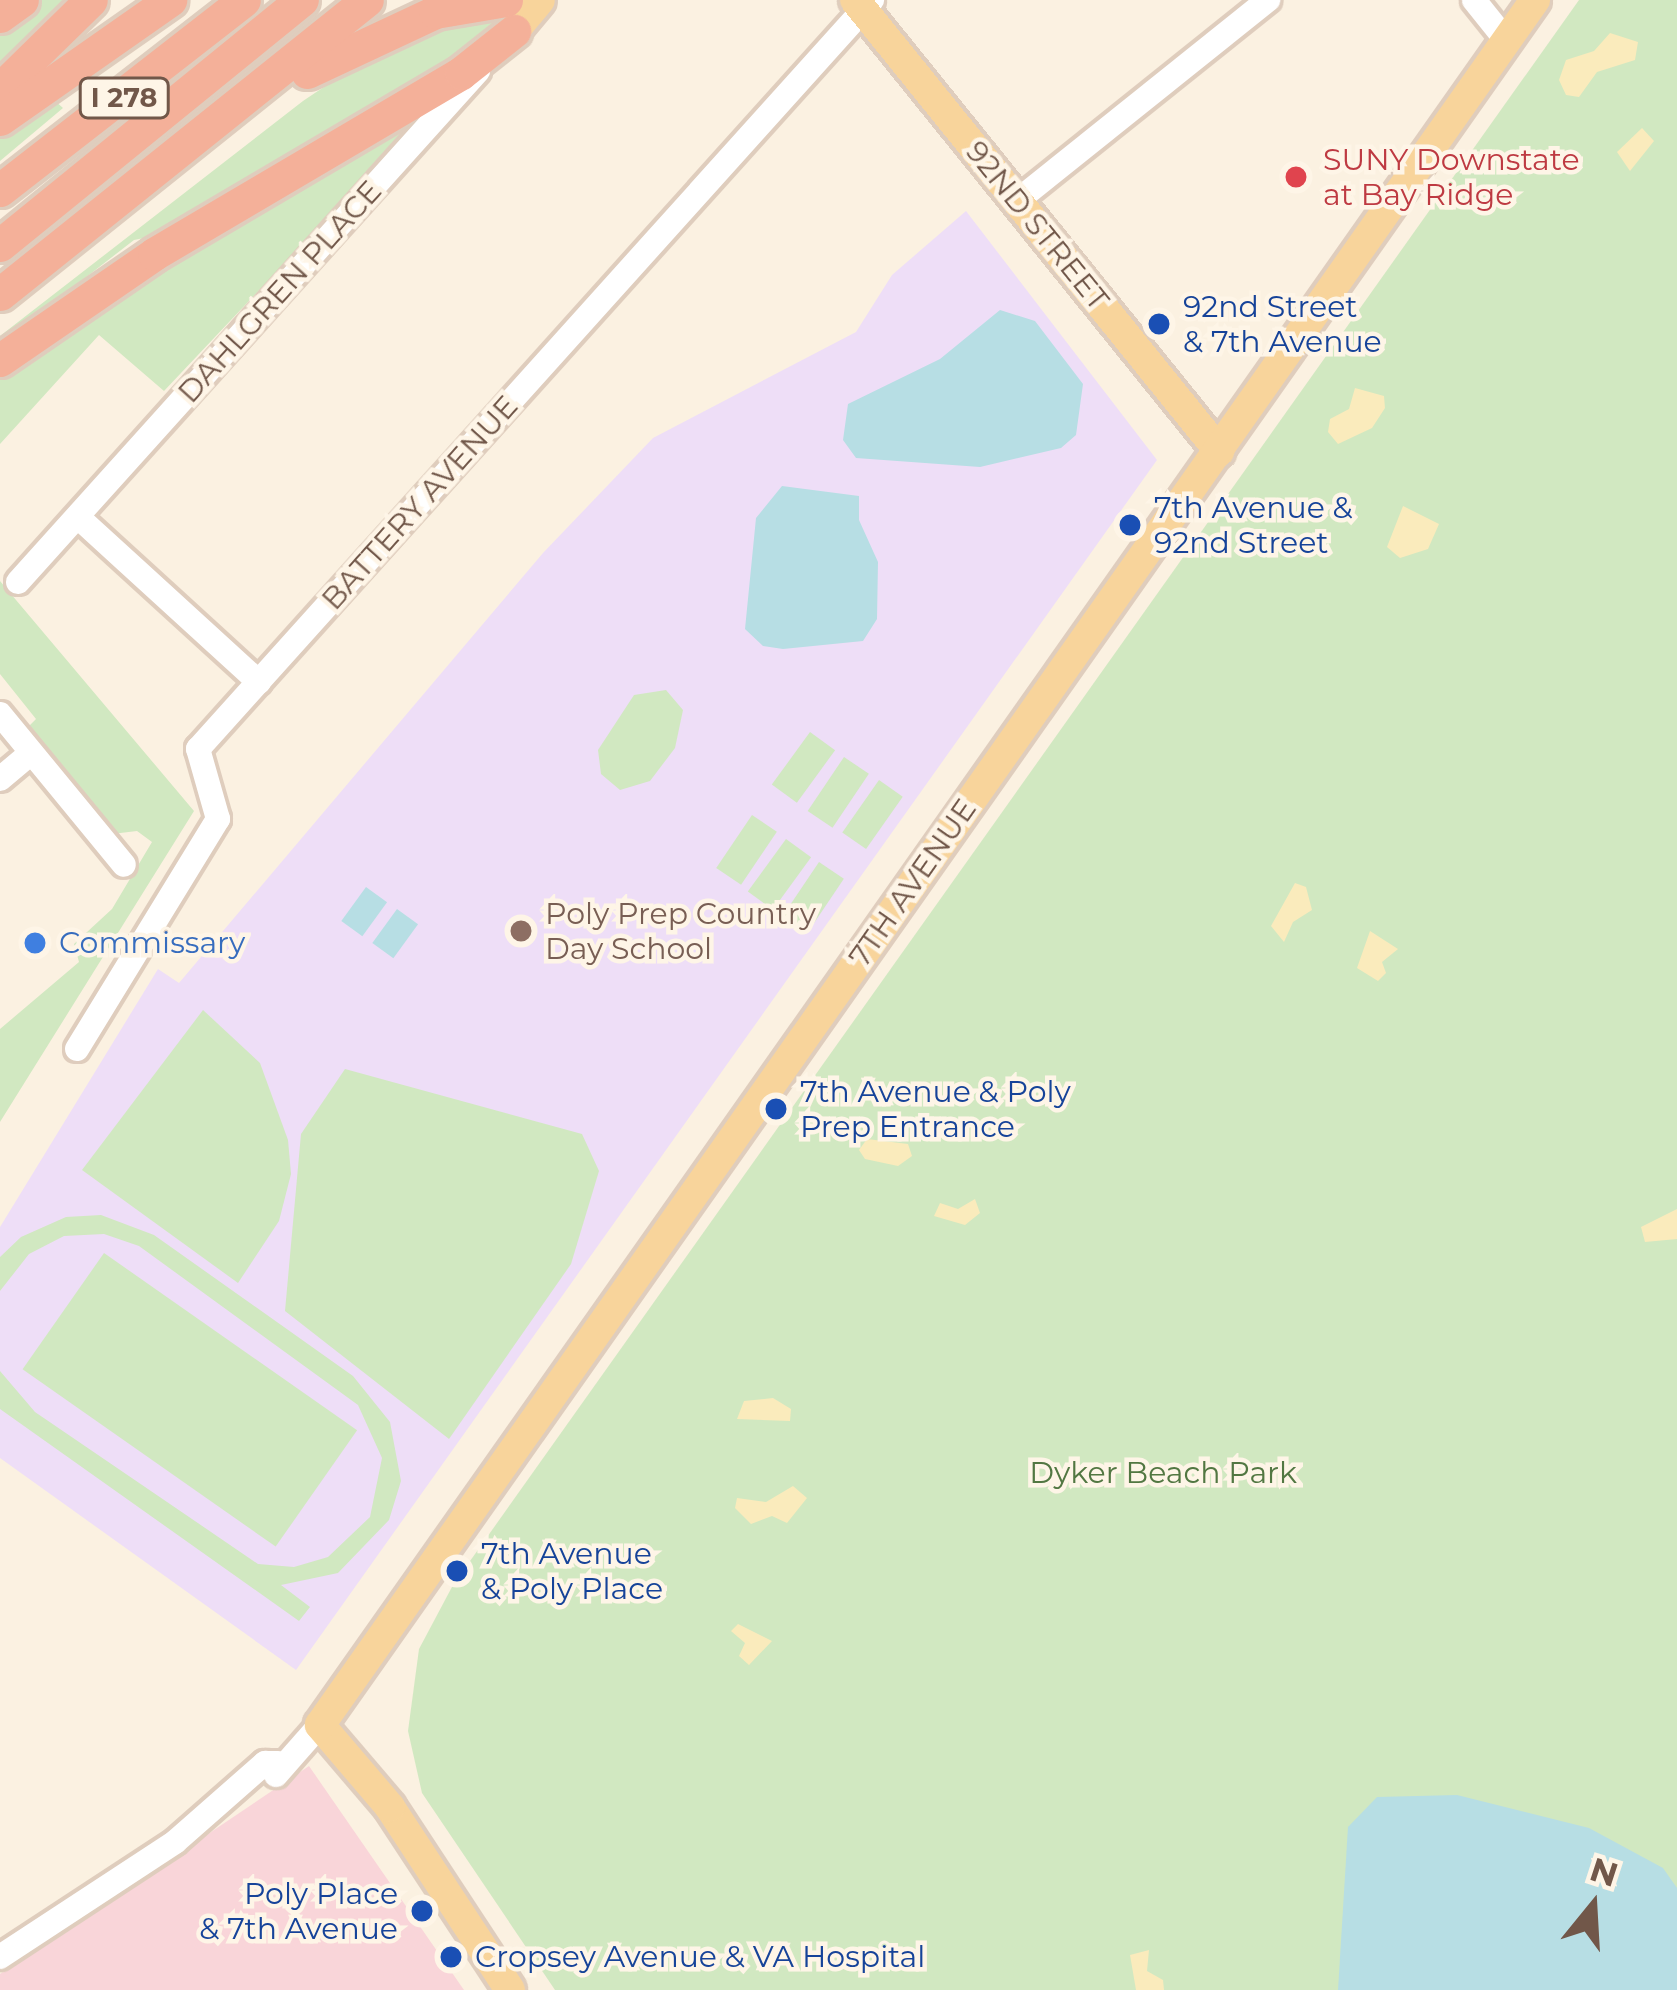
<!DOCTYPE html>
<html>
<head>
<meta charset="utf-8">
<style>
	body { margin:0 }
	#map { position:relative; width:1677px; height:1990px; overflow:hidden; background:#fbf1e1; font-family:Montserrat,sans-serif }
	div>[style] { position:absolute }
	.education>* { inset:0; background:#eedef7 }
	.medical>* { inset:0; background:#f9d5d9 }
	.green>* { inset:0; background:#d1e8c1; transform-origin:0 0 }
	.sand>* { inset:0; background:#faebbc }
	.water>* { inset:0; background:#b7dee4; transform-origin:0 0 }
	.roads { filter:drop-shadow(3px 0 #dfcdbd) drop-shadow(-3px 0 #dfcdbd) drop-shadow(0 3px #dfcdbd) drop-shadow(0 -3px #dfcdbd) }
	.minor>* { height:24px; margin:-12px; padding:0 12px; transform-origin:12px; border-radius:12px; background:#fff }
	.major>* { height:30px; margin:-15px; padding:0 15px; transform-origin:15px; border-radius:15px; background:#f8d49b }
	.highway>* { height:33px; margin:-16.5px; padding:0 16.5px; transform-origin:16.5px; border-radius:16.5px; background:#f4b099 }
	.dots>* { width:33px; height:33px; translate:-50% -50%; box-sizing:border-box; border:6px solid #fef5e7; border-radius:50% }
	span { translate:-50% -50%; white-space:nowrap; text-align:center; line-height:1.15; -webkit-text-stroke:9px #fef5e7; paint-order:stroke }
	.shield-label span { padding:3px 9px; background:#fef5e7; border:3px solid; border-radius:9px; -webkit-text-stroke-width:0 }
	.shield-label { font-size:27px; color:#715749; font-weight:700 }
	.health-label { font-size:30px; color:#be3a42 }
	.left { translate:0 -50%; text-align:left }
	.street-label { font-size:30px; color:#715749 }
	.transit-label { font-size:30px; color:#164399 }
	.right { translate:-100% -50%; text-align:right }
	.education-label { font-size:30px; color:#785e54 }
	.shop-label { font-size:30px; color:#366cbe }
	.park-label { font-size:30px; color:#527742 }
	.north { position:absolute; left:1533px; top:1846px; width:120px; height:120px; -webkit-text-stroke:9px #fef5e7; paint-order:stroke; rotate:18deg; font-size:33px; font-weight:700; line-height:48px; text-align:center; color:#715749 }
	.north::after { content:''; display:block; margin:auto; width:42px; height:54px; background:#715749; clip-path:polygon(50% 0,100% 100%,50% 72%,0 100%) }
</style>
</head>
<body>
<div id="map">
	<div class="education">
		<i style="clip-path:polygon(966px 211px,1157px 460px,296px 1670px,0 1458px,0 1227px,158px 969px,179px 983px,543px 553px,653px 438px,856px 332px,892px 275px)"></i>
	</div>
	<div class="medical">
		<i style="clip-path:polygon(309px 1766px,464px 1990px,0 1990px,0 1974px)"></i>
	</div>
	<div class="green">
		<i style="clip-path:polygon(42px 0,67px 0,0 67px,0 33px)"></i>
		<i style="clip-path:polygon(1579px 0,1677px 0,1677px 1990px,555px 1990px,422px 1793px,408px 1731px,419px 1649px,453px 1585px)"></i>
		<i style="clip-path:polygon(518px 13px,470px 57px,174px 232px,134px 240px,0 344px,0 336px,303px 101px,379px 50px,431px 28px)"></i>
		<i style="clip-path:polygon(53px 99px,63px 108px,0 161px,0 134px)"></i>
		<i style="clip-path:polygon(434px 105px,164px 391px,99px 335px,0 444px,0 374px,156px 268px)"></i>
		<i style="clip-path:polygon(0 581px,194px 811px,0 1122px,0 1029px,79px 962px,74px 944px,112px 909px,152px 842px,137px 831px,112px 834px,25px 730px,36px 719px,0 674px)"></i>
		<i style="clip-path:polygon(666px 690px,683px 710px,675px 748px,650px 781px,620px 790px,601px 774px,598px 750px,634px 695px)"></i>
		<i style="left:810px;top:732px;width:31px;height:65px;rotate:36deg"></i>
		<i style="left:844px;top:757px;width:30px;height:65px;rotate:34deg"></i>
		<i style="left:879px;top:780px;width:29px;height:64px;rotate:35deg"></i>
		<i style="left:752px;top:815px;width:30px;height:64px;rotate:34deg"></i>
		<i style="left:786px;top:839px;width:31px;height:65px;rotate:36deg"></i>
		<i style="left:819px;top:862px;width:30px;height:65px;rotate:34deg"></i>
		<i style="clip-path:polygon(203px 1010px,260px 1063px,288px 1140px,291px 1174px,279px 1221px,238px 1283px,82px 1170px)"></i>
		<i style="clip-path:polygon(345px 1069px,582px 1134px,599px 1171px,571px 1264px,449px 1439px,285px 1311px,301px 1134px)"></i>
		<i style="clip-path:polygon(101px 1215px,154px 1235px,353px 1376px,390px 1422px,401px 1481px,389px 1520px,338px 1573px,281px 1585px,310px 1607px,299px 1621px,0 1409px,0 1371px,35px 1412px,258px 1564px,294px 1567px,328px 1557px,370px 1517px,382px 1458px,358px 1405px,139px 1246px,104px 1234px,64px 1236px,29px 1254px,0 1291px,0 1257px,21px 1237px,66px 1217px)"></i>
		<i style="left:104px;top:1253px;width:309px;height:142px;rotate:35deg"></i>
	</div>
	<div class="sand">
		<i style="clip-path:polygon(1610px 33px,1638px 42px,1635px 60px,1597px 72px,1579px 97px,1566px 95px,1559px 80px,1566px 60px,1594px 51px)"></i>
		<i style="clip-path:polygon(1642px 128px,1654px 141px,1630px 171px,1617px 152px)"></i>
		<i style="clip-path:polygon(1355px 388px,1384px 396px,1385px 408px,1372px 428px,1338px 444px,1328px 432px,1330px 419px,1349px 409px)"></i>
		<i style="clip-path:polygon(1403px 506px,1439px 524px,1428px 549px,1400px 558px,1387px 547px)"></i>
		<i style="clip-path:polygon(1295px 883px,1306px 887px,1312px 910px,1293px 922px,1284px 942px,1271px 926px)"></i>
		<i style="clip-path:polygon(1370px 931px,1398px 949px,1382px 962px,1386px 973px,1378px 981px,1357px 968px)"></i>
		<i style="clip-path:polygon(867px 1139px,908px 1144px,912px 1156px,898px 1166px,865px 1159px,859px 1150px)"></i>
		<i style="clip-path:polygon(975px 1199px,980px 1213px,965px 1225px,934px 1216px,940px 1203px,958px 1209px)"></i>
		<i style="clip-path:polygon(1677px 1209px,1677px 1239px,1645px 1242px,1641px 1227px)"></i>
		<i style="clip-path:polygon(773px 1398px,791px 1409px,790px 1421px,737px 1419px,744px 1401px)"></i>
		<i style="clip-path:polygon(793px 1486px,807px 1498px,787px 1523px,772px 1516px,751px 1524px,735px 1508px,737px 1498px,766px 1502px)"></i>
		<i style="clip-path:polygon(738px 1624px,772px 1641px,749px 1665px,739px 1656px,745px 1643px,731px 1631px)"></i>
		<i style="clip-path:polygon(1149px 1950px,1147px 1971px,1163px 1980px,1164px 1990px,1136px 1990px,1130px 1955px)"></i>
	</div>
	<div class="water">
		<i style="clip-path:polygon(1000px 310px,1035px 321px,1083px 384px,1076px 435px,1061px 448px,980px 467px,856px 458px,843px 440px,848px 404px,940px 359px)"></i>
		<i style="clip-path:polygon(782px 486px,859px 496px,859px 520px,878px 562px,877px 619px,863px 641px,783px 649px,763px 646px,745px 629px,756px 518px)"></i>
		<i style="left:366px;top:887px;width:26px;height:42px;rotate:36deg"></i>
		<i style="left:397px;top:909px;width:26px;height:42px;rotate:36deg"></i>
		<i style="clip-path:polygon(1457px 1795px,1589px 1828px,1663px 1868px,1677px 1888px,1677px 1990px,1338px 1990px,1348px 1827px,1377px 1797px)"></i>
	</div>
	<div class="roads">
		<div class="minor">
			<i style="left:1474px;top:0;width:51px;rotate:51.3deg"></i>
			<i style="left:1017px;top:201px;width:322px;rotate:-38.7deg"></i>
			<i style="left:78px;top:517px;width:245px;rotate:42.4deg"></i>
			<i style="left:18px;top:582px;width:688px;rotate:-48.01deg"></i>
			<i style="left:0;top:714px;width:195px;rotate:50.6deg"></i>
			<i style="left:0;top:779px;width:40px;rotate:-40deg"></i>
			<i style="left:77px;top:1049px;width:270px;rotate:-58.5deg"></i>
			<i style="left:218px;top:819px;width:73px;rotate:-105.9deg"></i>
			<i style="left:198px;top:749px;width:1008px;rotate:-48.02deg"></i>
			<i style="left:276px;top:1775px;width:67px;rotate:-48.7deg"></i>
			<i style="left:0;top:1957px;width:209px;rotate:-33.3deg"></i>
			<i style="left:175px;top:1842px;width:120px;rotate:-41.3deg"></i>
			<i style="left:265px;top:1763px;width:13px"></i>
		</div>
		<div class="major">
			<i style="left:855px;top:0;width:580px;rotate:51.09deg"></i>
			<i style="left:514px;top:31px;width:40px;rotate:-50deg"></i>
			<i style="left:510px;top:1990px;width:219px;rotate:-123.3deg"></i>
			<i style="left:390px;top:1807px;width:108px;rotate:-130.5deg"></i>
			<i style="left:320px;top:1725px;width:2110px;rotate:-54.84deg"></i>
		</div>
		<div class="highway">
			<i style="left:0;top:16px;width:27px;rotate:-36deg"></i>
			<i style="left:307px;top:72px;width:141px;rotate:-25.1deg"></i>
			<i style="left:435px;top:12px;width:72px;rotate:-9.6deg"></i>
			<i style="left:0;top:89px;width:127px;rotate:-44.4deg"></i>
			<i style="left:0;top:119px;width:208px;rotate:-35deg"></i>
			<i style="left:0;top:190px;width:309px;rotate:-37.9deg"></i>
			<i style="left:0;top:245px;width:389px;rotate:-39.1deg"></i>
			<i style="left:0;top:294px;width:470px;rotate:-38.7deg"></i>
			<i style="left:0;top:360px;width:187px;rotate:-34.5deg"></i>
			<i style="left:154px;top:254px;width:356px;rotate:-30.5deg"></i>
			<i style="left:461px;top:73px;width:68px;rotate:-38.4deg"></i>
		</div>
	</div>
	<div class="dots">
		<i style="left:1296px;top:177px;background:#e0444e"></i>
		<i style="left:1159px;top:324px;background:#1a4fb4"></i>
		<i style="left:1130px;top:525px;background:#1a4fb4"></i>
		<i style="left:521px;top:931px;background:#8d6e63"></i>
		<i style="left:35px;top:943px;background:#3f7fe0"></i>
		<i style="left:776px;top:1109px;background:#1a4fb4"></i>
		<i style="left:457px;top:1571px;background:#1a4fb4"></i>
		<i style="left:422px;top:1911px;background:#1a4fb4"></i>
		<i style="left:451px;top:1957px;background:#1a4fb4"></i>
	</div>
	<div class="shield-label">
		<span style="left:124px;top:98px">I 278</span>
	</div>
	<div class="health-label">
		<span class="left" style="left:1323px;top:177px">SUNY Downstate<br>at Bay Ridge</span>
	</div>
	<div class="street-label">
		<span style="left:1037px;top:226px;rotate:51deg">92ND STREET</span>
		<span style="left:280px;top:292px;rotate:-48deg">DAHLGREN PLACE</span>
		<span style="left:420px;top:503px;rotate:-48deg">BATTERY AVENUE</span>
		<span style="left:913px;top:883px;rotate:-55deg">7TH AVENUE</span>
	</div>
	<div class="transit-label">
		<span class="left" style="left:1183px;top:324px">92nd Street<br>&amp; 7th Avenue</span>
		<span class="left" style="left:1154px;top:525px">7th Avenue &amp;<br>92nd Street</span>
		<span class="left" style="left:800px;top:1109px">7th Avenue &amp; Poly<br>Prep Entrance</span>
		<span class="left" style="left:481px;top:1571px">7th Avenue<br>&amp; Poly Place</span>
		<span class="right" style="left:398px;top:1911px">Poly Place<br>&amp; 7th Avenue</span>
		<span class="left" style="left:475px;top:1957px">Cropsey Avenue &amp; VA Hospital</span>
	</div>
	<div class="education-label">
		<span class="left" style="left:545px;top:931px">Poly Prep Country<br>Day School</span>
	</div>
	<div class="shop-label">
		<span class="left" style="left:59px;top:943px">Commissary</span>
	</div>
	<div class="park-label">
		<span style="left:1163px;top:1473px">Dyker Beach Park</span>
	</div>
	<div class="north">N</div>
</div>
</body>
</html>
